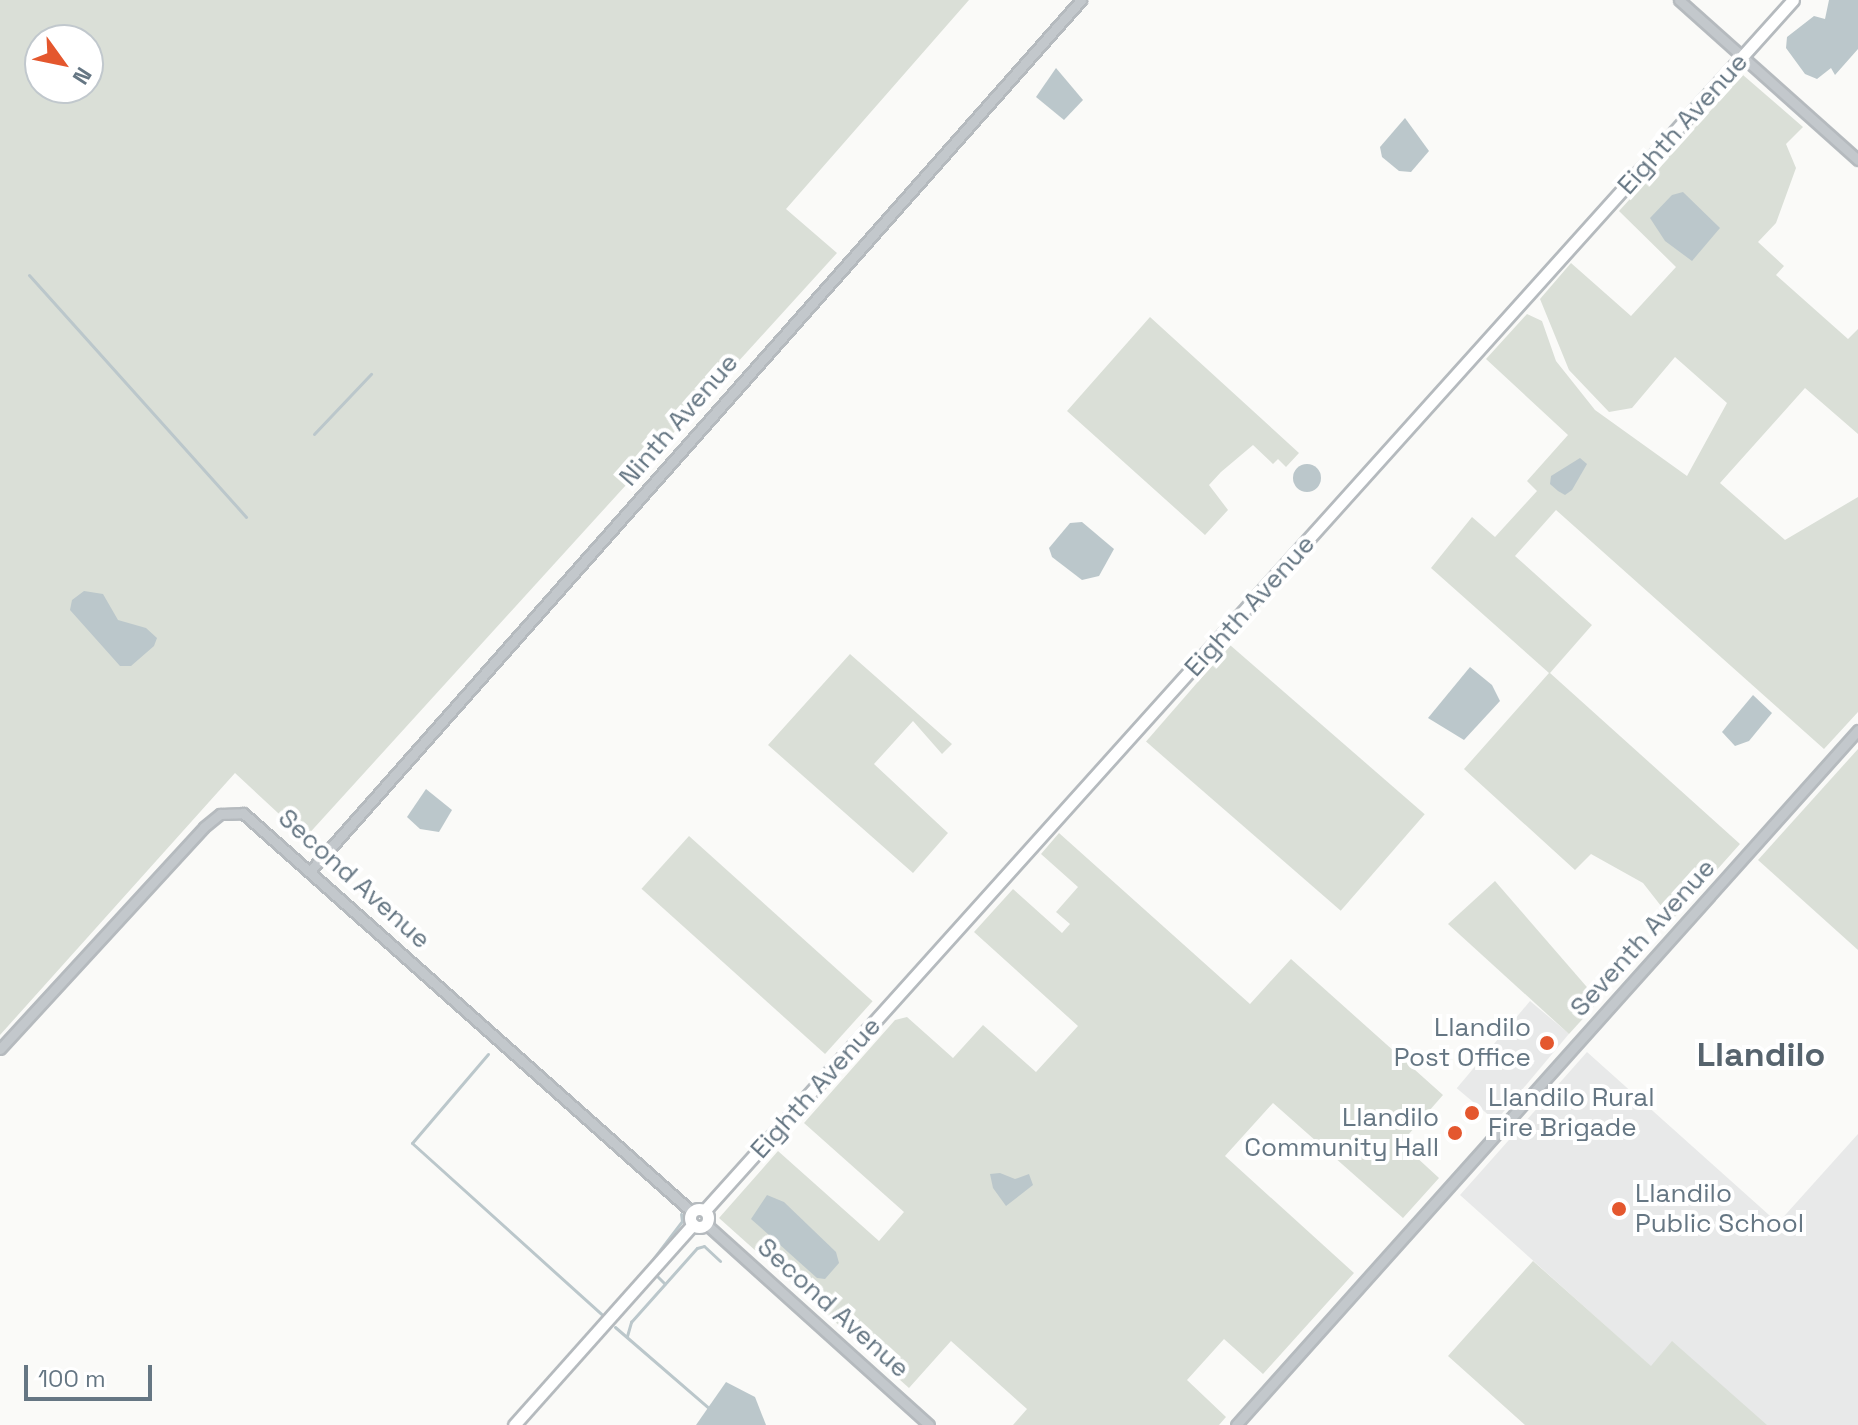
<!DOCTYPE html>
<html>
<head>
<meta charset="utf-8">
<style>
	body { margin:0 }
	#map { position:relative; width:1858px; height:1425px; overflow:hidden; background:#fafaf8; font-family:"Space Grotesk",sans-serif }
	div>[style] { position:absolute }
	.built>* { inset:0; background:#e8e9e9; transform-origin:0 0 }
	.green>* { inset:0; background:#dadfd7; transform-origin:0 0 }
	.water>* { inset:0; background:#bbc7cb }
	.round { border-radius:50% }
	.stream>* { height:3px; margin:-1.5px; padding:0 1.5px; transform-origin:1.5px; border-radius:1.5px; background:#bbc7cb }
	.roads { filter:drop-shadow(2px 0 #b5babe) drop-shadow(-2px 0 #b5babe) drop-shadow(0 2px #b5babe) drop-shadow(0 -2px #b5babe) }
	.minor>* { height:9px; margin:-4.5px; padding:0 4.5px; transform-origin:4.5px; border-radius:4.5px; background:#c3c8cc }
	.major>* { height:11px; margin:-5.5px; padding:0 5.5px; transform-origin:5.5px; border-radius:5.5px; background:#fff }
	.major>.ring { margin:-5.5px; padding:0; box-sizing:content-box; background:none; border:11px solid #fff; border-radius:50% }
	.dots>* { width:22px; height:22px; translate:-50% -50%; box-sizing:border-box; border:4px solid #fff; border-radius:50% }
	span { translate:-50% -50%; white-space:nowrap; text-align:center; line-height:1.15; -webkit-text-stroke:8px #fff; paint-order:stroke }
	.street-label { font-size:26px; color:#657683 }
	.poi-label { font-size:26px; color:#657683 }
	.right { translate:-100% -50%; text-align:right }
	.left { translate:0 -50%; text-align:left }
	.district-label { font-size:34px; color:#57646e; font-weight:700 }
	.north { position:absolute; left:24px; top:24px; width:80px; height:80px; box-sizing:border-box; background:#fff; border:2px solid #c1c8cd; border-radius:50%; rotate:123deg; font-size:22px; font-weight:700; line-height:32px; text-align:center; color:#657683 }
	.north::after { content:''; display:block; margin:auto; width:28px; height:36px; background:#e4572e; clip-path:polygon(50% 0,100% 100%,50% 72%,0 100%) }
	.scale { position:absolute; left:24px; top:1365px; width:128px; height:36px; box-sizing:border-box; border:4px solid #657683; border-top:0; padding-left:10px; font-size:24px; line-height:28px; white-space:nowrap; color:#657683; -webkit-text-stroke:6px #fff; paint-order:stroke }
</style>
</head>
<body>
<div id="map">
	<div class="built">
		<i style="left:1530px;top:1001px;width:51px;height:114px;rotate:40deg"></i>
		<i style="clip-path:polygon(1587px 1052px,1778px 1223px,1858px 1134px,1858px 1425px,1716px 1425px,1460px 1195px)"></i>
	</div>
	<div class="green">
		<i style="clip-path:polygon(evenodd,0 0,969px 0,786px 209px,837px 253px,305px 838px,235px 773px,0 1035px,0 0,40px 40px,88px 40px,88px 88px,40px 88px,40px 40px)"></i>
		<i style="clip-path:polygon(1743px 75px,1803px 127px,1786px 144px,1796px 168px,1776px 223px,1758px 242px,1784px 266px,1776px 275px,1848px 339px,1858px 329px,1858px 434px,1805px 388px,1720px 483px,1785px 540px,1858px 497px,1858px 712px,1824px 749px,1556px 510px,1515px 556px,1592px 625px,1550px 673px,1740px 844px,1672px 920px,1643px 883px,1591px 854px,1575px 870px,1464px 769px,1549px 673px,1431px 568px,1472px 517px,1495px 537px,1537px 491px,1527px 481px,1568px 435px,1486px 359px,1527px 314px,1542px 321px,1556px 361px,1595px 410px,1687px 476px,1727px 403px,1675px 357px,1632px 408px,1609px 412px,1569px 370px,1540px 299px,1571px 263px,1631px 316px,1676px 267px,1619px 211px)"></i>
		<i style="clip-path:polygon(1150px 317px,1299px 453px,1286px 467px,1278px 459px,1273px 464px,1253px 445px,1221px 472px,1209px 485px,1228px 510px,1205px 535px,1067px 411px)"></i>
		<i style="left:1230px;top:645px;width:258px;height:128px;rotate:41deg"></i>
		<i style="clip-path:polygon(850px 654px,952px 744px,942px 754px,913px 721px,874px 764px,948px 833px,913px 873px,768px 745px)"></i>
		<i style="clip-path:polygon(1858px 749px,1858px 950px,1758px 860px)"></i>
		<i style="clip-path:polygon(1059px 833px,1250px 1004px,1291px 959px,1443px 1095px,1401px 1143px,1439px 1178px,1403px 1218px,1273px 1103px,1225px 1156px,1354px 1273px,1263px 1374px,1224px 1339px,1187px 1380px,1226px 1417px,1219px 1425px,1013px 1425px,1027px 1409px,951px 1341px,909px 1388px,719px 1218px,778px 1151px,879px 1241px,904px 1212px,804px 1123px,895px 1020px,907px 1017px,953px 1058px,983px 1025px,1036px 1072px,1078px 1026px,974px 932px,1013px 889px,1062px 933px,1070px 924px,1056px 912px,1078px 887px,1041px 854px)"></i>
		<i style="left:689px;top:836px;width:247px;height:71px;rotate:42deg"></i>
		<i style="clip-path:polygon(1495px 881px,1599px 1001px,1569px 1034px,1448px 924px)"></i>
		<i style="clip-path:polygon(1533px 1261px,1651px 1366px,1672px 1341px,1767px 1425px,1525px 1425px,1448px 1356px)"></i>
	</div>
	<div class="water">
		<i style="clip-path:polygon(1829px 0,1858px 0,1858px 49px,1835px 75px,1831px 68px,1817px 79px,1805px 74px,1786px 48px,1787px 37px,1814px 16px,1825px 19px)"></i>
		<i style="clip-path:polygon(1056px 68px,1083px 100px,1064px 120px,1036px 97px)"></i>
		<i style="clip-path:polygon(1405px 118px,1429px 151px,1411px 172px,1399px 171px,1382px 157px,1380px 147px)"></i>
		<i style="clip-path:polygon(1683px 192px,1720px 228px,1692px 261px,1665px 241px,1650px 218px,1672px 195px)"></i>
		<i style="clip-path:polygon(1580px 458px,1587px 464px,1572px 490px,1565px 495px,1558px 491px,1550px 484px,1551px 476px)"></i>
		<i class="round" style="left:1293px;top:464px;width:28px;height:28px"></i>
		<i style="clip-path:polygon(1082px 522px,1114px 549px,1099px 576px,1082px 580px,1052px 557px,1049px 548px,1070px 523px)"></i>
		<i style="clip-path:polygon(84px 591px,103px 594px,118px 620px,146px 628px,157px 638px,154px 646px,131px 666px,120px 666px,70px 610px,72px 600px)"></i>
		<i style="clip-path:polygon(1470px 667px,1492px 685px,1500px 701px,1464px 740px,1428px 718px)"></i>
		<i style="clip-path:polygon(1753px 695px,1772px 713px,1749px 741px,1735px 746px,1722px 732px)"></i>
		<i style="clip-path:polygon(426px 789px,452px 810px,439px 832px,420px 829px,407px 817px)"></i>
		<i style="clip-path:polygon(1000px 1173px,1015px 1179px,1029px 1174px,1033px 1185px,1006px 1206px,993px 1188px,990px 1174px)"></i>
		<i style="clip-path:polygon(767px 1195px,784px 1202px,836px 1252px,839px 1263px,825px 1279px,817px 1278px,751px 1219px)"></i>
		<i style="clip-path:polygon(726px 1382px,755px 1397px,766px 1425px,696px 1425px)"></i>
	</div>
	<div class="stream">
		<i style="left:29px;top:275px;width:325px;rotate:48.1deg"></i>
		<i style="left:314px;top:434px;width:83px;rotate:-46.5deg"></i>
		<i style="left:488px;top:1054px;width:117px;rotate:130.5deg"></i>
		<i style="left:412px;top:1143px;width:255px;rotate:42.1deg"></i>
		<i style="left:647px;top:1267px;width:58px;rotate:-52.7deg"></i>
		<i style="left:682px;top:1221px;width:7px;rotate:-98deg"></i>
		<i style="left:657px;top:1276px;width:11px;rotate:45deg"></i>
		<i style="left:615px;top:1327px;width:124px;rotate:40.8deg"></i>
		<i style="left:627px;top:1336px;width:15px;rotate:-74deg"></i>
		<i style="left:631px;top:1322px;width:99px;rotate:-48.3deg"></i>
		<i style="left:697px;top:1248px;width:7px;rotate:-16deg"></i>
		<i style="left:704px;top:1246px;width:22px;rotate:43deg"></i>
	</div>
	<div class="roads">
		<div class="minor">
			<i style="left:1679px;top:0;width:240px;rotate:41.8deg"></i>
			<i style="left:311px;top:870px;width:1162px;rotate:-48.49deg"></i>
			<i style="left:0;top:1049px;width:301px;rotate:-47.4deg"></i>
			<i style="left:204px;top:827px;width:21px;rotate:-39deg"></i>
			<i style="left:220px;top:814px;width:23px;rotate:-2deg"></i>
			<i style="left:243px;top:813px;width:601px;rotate:41.63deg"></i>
			<i style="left:706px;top:1224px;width:300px;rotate:42deg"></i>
			<i style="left:1236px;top:1425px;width:933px;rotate:-48.17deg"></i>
		</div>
		<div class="major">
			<i class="ring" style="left:690px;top:1209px;width:7px;height:7px"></i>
			<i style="left:705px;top:1210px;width:1627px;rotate:-48.04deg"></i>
			<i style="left:514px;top:1425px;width:269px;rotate:-48.3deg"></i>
		</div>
	</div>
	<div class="dots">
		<i style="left:1547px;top:1043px;background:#e4572e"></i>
		<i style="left:1472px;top:1113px;background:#e4572e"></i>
		<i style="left:1455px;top:1133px;background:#e4572e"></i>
		<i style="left:1619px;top:1209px;background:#e4572e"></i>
	</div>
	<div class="street-label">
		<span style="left:1683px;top:124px;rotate:-48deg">Eighth Avenue</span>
		<span style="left:679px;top:420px;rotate:-49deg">Ninth Avenue</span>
		<span style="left:1250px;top:606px;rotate:-48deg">Eighth Avenue</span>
		<span style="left:354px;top:879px;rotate:42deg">Second Avenue</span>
		<span style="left:1643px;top:938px;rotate:-48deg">Seventh Avenue</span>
		<span style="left:816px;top:1088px;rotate:-48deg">Eighth Avenue</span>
		<span style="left:833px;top:1308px;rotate:42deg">Second Avenue</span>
	</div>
	<div class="poi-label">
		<span class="right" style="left:1531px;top:1043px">Llandilo<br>Post Office</span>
		<span class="left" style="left:1488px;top:1113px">Llandilo Rural<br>Fire Brigade</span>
		<span class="right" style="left:1439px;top:1133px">Llandilo<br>Community Hall</span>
		<span class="left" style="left:1635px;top:1209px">Llandilo<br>Public School</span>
	</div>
	<div class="district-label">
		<span style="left:1761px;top:1055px">Llandilo</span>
	</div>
	<div class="north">N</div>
	<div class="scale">100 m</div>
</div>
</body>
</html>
